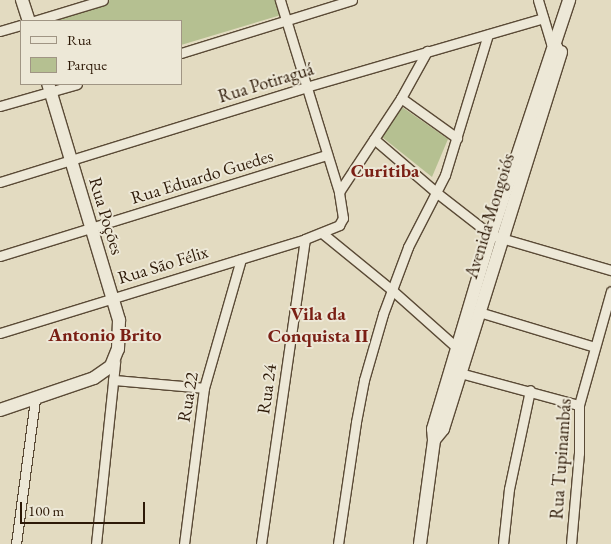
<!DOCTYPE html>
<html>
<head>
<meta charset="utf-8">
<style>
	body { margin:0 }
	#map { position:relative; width:611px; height:544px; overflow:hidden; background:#e3dbc1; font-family:"EB Garamond",serif }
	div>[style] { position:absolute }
	.green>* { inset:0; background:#b5c091 }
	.roads { filter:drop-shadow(1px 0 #5a4a36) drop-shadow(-1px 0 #5a4a36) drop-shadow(0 1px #5a4a36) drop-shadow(0 -1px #5a4a36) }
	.street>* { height:9px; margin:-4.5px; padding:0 4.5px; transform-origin:4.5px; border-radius:4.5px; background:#ede8d7 }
	.secondary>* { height:12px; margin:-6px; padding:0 6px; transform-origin:6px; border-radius:6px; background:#ede8d7 }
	span { translate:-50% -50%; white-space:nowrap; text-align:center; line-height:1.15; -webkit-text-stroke:4px #ede8d7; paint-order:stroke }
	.street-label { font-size:18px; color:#2d1907 }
	.neighbourhood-label { font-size:19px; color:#7a1f14; font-weight:700 }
	.legend { position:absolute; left:20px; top:20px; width:162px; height:65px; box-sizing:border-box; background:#ede8d7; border:1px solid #a09584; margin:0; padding:6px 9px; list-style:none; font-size:15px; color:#2d1907 }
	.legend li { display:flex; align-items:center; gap:10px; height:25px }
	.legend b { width:25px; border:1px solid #a09584 }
	.scale { position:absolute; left:20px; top:502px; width:125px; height:22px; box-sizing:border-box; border:2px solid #2d1907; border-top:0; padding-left:6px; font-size:15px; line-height:18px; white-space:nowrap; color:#2d1907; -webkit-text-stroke:4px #ede8d7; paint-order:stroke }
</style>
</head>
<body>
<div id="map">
	<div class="green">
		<i style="clip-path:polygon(110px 0,276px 0,281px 15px,181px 45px,181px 21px,41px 21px)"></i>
		<i style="clip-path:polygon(402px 107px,448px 139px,432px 177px,382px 137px)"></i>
	</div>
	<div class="roads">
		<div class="street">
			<i style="left:538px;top:0;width:45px;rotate:73.2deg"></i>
			<i style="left:551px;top:43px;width:7px;rotate:27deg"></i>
			<i style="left:34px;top:21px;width:72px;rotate:-16.9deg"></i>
			<i style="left:0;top:31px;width:22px;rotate:-16deg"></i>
			<i style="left:181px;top:53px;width:179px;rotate:-17.2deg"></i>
			<i style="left:401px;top:98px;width:69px;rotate:35.5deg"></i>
			<i style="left:0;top:106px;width:80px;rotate:-15.9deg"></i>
			<i style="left:374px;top:139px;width:83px;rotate:40.6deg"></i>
			<i style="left:437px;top:193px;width:68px;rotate:37.9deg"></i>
			<i style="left:491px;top:235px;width:125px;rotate:16.3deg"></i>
			<i style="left:0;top:182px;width:320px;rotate:-17.2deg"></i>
			<i style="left:306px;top:87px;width:247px;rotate:-16.2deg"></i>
			<i style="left:339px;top:192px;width:113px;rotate:-56.6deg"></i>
			<i style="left:401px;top:98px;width:54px;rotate:-61deg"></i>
			<i style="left:322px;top:233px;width:90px;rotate:39.2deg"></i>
			<i style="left:392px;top:290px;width:87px;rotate:41.7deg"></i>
			<i style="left:0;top:256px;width:342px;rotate:-17.2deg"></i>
			<i style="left:479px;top:312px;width:121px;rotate:16.8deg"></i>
			<i style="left:0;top:333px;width:319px;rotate:-17.1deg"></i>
			<i style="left:305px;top:239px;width:37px;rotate:-22deg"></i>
			<i style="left:339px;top:225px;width:8px;rotate:-60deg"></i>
			<i style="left:343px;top:218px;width:26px;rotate:-99deg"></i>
			<i style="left:339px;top:192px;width:201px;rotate:-107.1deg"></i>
			<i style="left:460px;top:373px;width:123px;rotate:15.1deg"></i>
			<i style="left:113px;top:380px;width:91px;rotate:5deg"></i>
			<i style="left:16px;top:544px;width:146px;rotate:-82.5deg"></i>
			<i style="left:96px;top:544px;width:183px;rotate:-84deg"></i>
			<i style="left:184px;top:544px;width:157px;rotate:-82.7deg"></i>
			<i style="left:204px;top:388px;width:134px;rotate:-74deg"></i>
			<i style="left:261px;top:544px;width:308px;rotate:-81.8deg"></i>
			<i style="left:338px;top:544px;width:123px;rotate:-81.6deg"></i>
			<i style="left:356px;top:422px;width:43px;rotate:-79.2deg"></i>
			<i style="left:364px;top:380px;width:69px;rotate:-73.9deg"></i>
			<i style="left:383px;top:314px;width:72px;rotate:-69.5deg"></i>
			<i style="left:408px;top:247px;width:81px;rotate:-62.8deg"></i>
			<i style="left:445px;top:175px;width:147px;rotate:-73deg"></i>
			<i style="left:503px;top:544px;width:55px;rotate:-83.8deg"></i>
			<i style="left:509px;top:489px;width:101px;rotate:-78deg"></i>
			<i style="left:571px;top:544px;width:91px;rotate:-85deg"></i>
			<i style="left:579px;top:453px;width:48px;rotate:-90deg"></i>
			<i style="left:579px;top:405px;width:118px;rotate:-74.3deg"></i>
		</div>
		<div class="secondary">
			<i style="left:22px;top:0;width:22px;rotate:72deg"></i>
			<i style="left:0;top:410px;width:99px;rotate:-18.8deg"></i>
			<i style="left:94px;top:378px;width:21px;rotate:-35deg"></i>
			<i style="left:111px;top:366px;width:18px;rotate:-68deg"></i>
			<i style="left:118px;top:349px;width:29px;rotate:-88deg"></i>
			<i style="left:119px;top:320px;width:246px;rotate:-106.7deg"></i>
			<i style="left:434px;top:440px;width:14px;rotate:-51deg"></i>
			<i style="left:443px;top:429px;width:395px;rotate:-72.6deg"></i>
			<i style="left:420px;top:544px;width:105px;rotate:-82.3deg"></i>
			<i style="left:434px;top:440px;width:11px;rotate:-95deg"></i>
			<i style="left:433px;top:429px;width:202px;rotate:-73.4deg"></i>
			<i style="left:491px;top:235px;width:248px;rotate:-71.6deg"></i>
		</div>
	</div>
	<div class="street-label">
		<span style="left:266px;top:83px;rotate:-17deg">Rua Potiraguá</span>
		<span style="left:202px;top:177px;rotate:-17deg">Rua Eduardo Guedes</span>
		<span style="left:106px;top:216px;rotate:73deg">Rua Poções</span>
		<span style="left:490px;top:216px;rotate:-73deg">Avenida Mongoiós</span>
		<span style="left:163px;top:265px;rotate:-17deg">Rua São Félix</span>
		<span style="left:267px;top:389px;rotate:-82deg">Rua 24</span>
		<span style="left:188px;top:397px;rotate:-80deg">Rua 22</span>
		<span style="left:561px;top:459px;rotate:-86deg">Rua Tupinambás</span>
	</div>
	<div class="neighbourhood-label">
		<span style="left:385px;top:171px">Curitiba</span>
		<span style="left:318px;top:325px">Vila da<br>Conquista II</span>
		<span style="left:105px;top:335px">Antonio Brito</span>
	</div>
	<ul class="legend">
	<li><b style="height:6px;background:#ede8d7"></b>Rua</li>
	<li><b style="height:14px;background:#b5c091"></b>Parque</li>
	</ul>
	<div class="scale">100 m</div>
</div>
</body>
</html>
